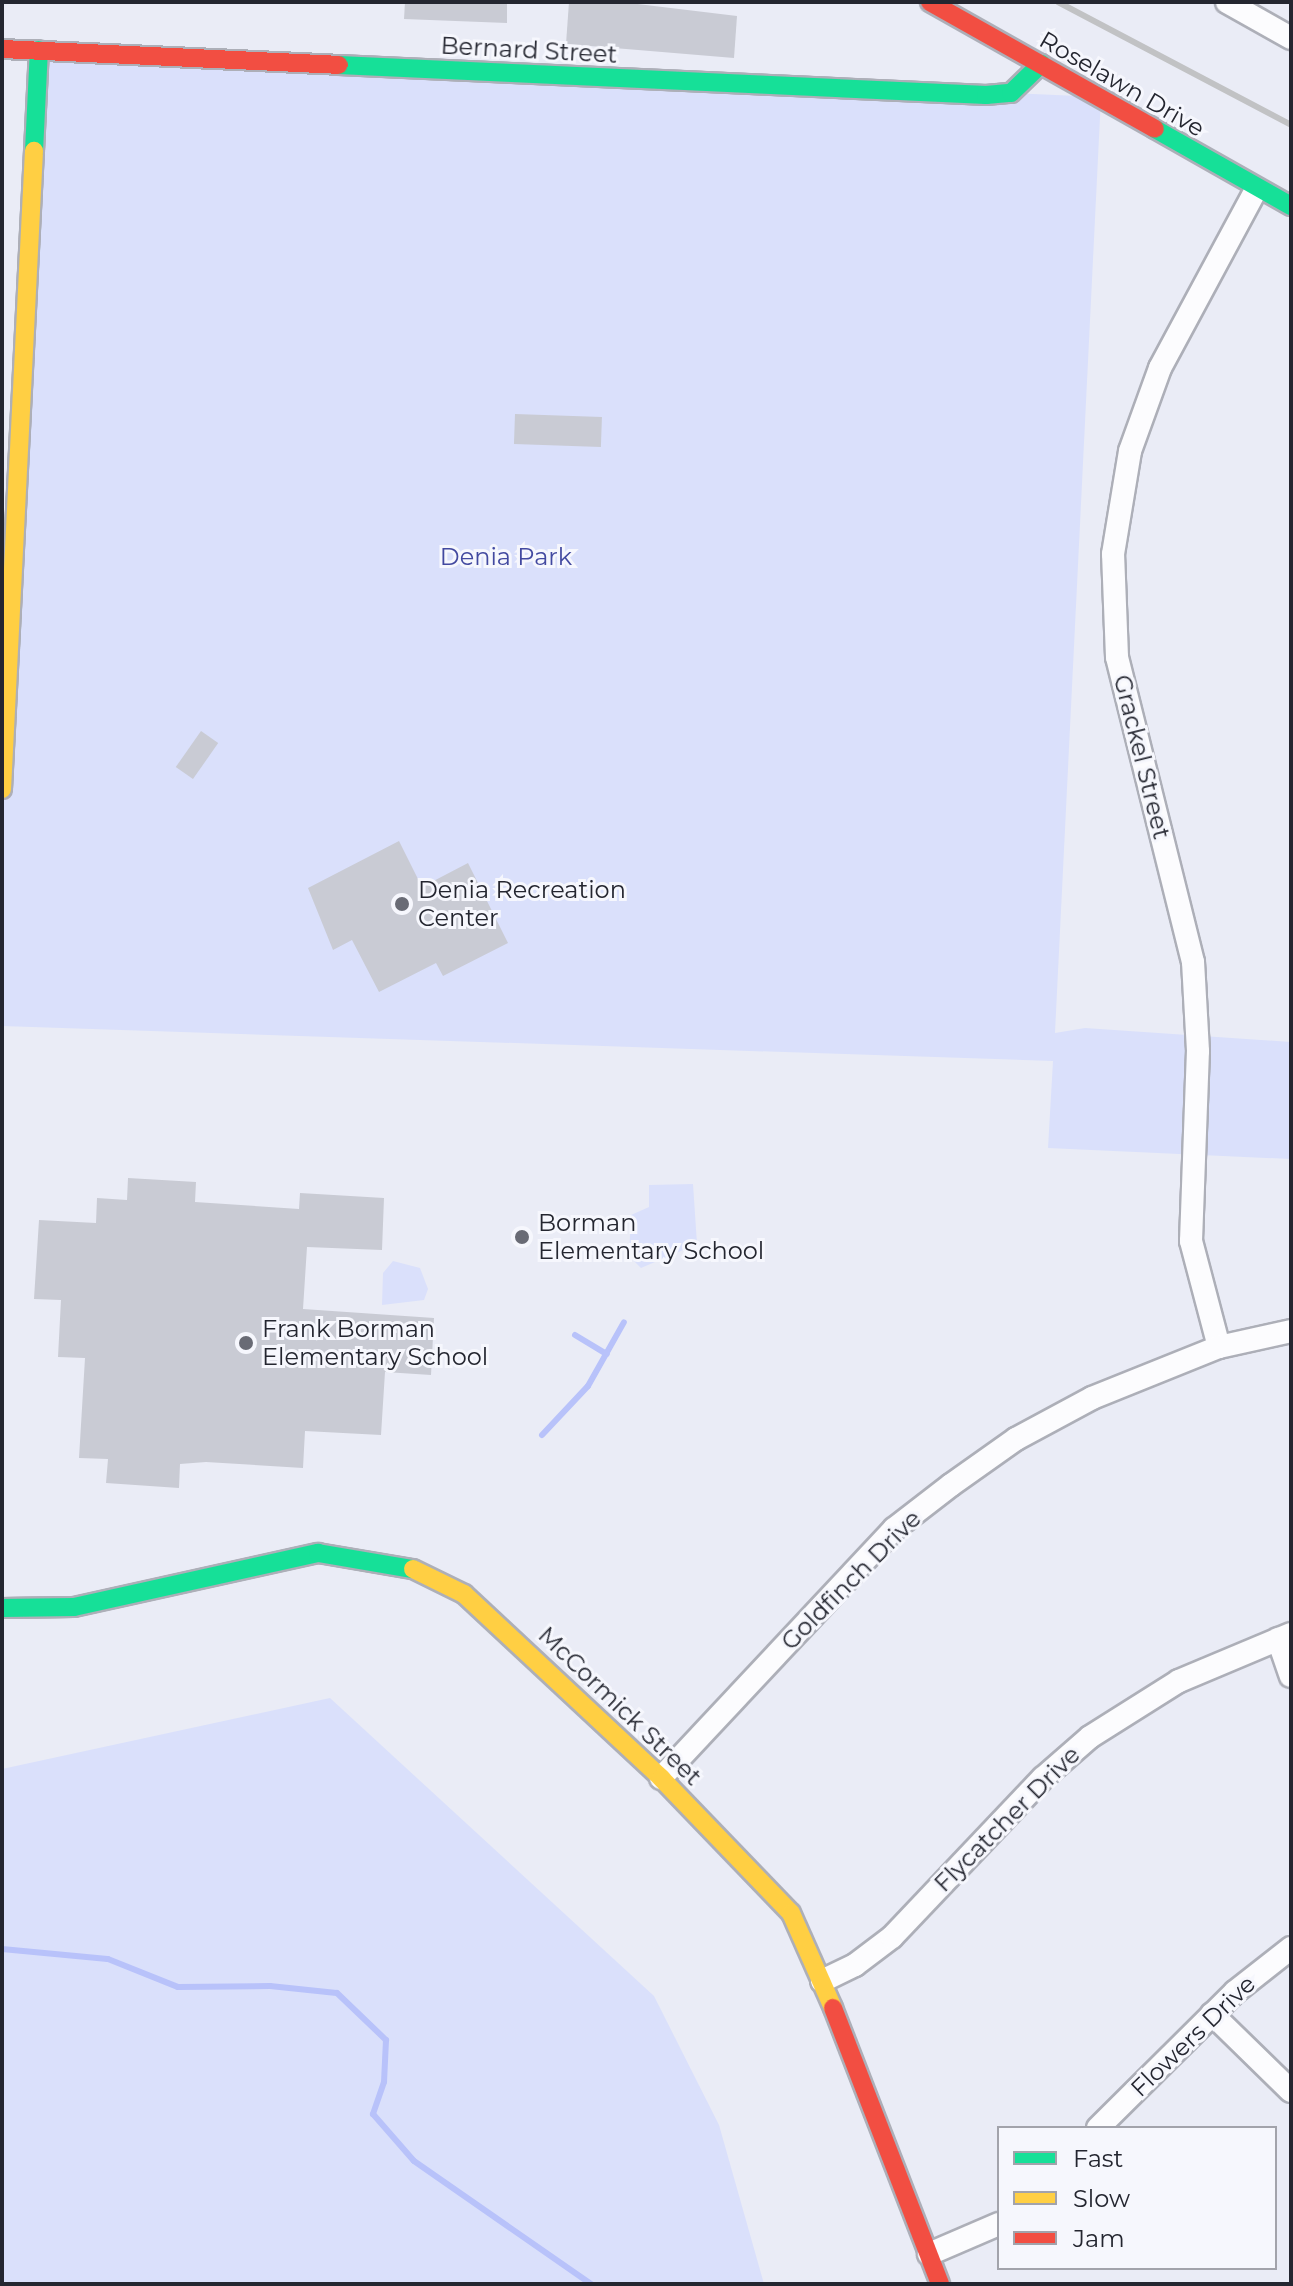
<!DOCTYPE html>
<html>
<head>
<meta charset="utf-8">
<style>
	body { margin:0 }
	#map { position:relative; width:1293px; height:2286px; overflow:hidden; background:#eaecf6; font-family:Montserrat,sans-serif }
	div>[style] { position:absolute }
	.green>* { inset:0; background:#dae0fb }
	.stream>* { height:6px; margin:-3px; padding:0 3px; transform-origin:3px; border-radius:3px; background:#b8c2fa }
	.building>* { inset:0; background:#c9cbd4; transform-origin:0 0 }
	.roads { filter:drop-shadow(2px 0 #adafb8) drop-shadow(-2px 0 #adafb8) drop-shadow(0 2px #adafb8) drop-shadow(0 -2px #adafb8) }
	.street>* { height:22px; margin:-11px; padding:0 11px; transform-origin:11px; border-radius:11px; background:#fcfcfe }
	.fast>* { height:18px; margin:-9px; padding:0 9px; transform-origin:9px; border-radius:9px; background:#16e098 }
	.slow>* { height:18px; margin:-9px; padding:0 9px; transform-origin:9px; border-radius:9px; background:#ffcf43 }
	.jam>* { height:18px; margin:-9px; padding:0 9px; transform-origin:9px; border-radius:9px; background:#f24e42 }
	.rail>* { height:6px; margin:-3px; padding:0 3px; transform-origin:3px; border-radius:3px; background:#c1c2c4 }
	.dots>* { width:22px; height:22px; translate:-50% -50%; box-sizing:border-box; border:4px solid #f6f7fd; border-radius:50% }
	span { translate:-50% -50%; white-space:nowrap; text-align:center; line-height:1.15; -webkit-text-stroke:6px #f6f7fd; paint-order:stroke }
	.street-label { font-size:24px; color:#242630 }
	.park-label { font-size:24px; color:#4249a0 }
	.poi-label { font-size:24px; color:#242630 }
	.left { translate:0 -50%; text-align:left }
	.frame { position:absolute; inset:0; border:4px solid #242630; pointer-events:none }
	.legend { position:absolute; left:997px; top:2126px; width:280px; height:144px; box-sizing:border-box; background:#f6f7fd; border:2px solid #a2a3ab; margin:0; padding:10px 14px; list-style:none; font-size:24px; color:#242630 }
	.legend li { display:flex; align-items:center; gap:16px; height:40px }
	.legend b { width:40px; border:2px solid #a2a3ab }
</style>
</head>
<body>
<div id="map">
	<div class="green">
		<i style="clip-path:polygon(39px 50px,1101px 97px,1055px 1033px,1085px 1028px,1291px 1042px,1291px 1159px,1048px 1148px,1053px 1061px,2px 1026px,2px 801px)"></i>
		<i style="clip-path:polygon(693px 1184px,697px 1244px,641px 1268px,629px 1256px,631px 1215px,649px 1207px,649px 1185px)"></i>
		<i style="clip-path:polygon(393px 1261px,420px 1268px,428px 1289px,424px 1300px,382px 1305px,383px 1273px)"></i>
		<i style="clip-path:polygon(330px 1698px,654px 1996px,719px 2125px,764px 2284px,2px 2284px,2px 1769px)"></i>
	</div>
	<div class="stream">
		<i style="left:575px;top:1335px;width:37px;rotate:31deg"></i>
		<i style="left:542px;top:1435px;width:67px;rotate:-46.8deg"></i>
		<i style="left:588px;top:1386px;width:73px;rotate:-60.6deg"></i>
		<i style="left:2px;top:1949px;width:106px;rotate:5.4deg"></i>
		<i style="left:108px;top:1959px;width:75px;rotate:21.8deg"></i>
		<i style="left:178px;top:1987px;width:92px;rotate:-0.6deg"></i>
		<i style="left:270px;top:1986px;width:67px;rotate:6deg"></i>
		<i style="left:337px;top:1993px;width:68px;rotate:43.8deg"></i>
		<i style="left:386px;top:2040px;width:42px;rotate:92.7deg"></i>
		<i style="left:384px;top:2082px;width:34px;rotate:109deg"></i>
		<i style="left:373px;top:2114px;width:62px;rotate:48.9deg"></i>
		<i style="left:414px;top:2161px;width:216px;rotate:34.8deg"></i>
	</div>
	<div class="building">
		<i style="clip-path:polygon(405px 2px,507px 2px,507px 23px,404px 19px)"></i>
		<i style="clip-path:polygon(569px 2px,621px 2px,737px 16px,734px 58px,566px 44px)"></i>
		<i style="left:515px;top:414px;width:87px;height:30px;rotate:2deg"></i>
		<i style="left:201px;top:731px;width:21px;height:44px;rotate:35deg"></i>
		<i style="clip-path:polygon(399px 841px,422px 887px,468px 863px,508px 943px,443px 976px,436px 963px,379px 992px,352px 940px,333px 950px,308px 888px)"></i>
		<i style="clip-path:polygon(128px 1178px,196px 1182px,195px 1202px,299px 1209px,300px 1193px,384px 1198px,382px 1250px,307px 1247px,303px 1309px,434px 1318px,431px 1375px,385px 1372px,381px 1435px,305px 1431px,303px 1468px,206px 1462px,180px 1464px,179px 1488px,106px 1483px,108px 1459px,79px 1458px,85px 1358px,58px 1357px,61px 1300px,34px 1299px,39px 1220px,96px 1223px,97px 1198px,127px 1200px)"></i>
	</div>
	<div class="roads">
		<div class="street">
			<i style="left:1227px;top:2px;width:73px;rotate:29.4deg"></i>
			<i style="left:1219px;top:1347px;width:110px;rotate:-104.8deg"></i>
			<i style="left:1191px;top:1241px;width:190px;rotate:-87.9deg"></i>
			<i style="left:1198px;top:1051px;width:89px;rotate:-93.2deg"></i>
			<i style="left:1193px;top:962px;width:314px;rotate:-104deg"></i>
			<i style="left:1117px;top:657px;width:103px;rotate:-92.2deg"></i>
			<i style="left:1113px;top:554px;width:104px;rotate:-80.6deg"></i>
			<i style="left:1130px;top:451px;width:88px;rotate:-70.1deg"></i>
			<i style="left:1160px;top:368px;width:202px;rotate:-61.7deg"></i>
			<i style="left:1278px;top:1639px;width:39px;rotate:71deg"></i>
			<i style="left:661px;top:1778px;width:341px;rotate:-46.9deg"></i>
			<i style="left:894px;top:1529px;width:72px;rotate:-37.7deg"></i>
			<i style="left:951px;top:1485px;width:80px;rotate:-35.3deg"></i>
			<i style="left:1016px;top:1439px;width:86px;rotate:-28.3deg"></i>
			<i style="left:1092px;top:1398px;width:137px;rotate:-21.9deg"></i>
			<i style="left:1219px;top:1347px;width:74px;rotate:-12.5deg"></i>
			<i style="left:822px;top:1981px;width:37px;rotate:-26deg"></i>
			<i style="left:855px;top:1965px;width:46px;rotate:-37.1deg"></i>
			<i style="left:892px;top:1937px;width:219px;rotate:-46.5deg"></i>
			<i style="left:1043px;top:1778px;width:62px;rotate:-41.1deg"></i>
			<i style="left:1090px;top:1737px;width:105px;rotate:-32.2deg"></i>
			<i style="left:1179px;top:1681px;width:121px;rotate:-22.8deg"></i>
			<i style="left:1212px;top:2014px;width:110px;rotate:44.3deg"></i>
			<i style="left:1098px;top:2128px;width:193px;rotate:-44.8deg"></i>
			<i style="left:1235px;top:1992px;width:71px;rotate:-38.2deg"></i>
			<i style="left:929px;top:2254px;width:76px;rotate:-23.2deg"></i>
		</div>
		<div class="fast">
			<i style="left:339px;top:65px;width:648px;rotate:2.65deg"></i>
			<i style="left:986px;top:95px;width:25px;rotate:-5deg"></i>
			<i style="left:1011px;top:93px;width:42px;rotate:-44deg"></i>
			<i style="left:1155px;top:129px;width:156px;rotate:29.5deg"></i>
			<i style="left:34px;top:151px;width:101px;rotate:-87.2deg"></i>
			<i style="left:2px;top:1608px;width:72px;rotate:-0.8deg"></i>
			<i style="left:74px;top:1607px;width:250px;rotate:-12.5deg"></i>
			<i style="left:318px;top:1553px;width:96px;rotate:9.6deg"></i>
		</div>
		<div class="slow">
			<i style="left:2px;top:789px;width:639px;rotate:-87.13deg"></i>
			<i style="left:413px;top:1569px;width:57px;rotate:26.1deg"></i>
			<i style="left:464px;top:1594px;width:270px;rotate:43deg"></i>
			<i style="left:661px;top:1778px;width:187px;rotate:46.1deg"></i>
			<i style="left:791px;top:1913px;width:104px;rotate:66.1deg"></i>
		</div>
		<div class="jam">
			<i style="left:930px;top:2px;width:258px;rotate:29.4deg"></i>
			<i style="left:2px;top:49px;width:337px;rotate:2.7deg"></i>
			<i style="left:833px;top:2008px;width:296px;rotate:68.8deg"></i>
		</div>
	</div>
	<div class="rail">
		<i style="left:1058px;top:2px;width:263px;rotate:27.8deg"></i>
	</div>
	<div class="dots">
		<i style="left:402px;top:904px;background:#696b75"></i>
		<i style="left:522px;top:1237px;background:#696b75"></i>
		<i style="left:246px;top:1343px;background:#696b75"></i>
	</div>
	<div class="street-label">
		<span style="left:529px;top:50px;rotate:3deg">Bernard Street</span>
		<span style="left:1122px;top:84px;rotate:30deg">Roselawn Drive</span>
		<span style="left:1142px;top:757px;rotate:76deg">Grackel Street</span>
		<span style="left:851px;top:1580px;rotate:-45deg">Goldfinch Drive</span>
		<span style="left:620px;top:1706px;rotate:44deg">McCormick Street</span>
		<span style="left:1007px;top:1819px;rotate:-45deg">Flycatcher Drive</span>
		<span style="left:1193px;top:2036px;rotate:-44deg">Flowers Drive</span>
	</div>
	<div class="park-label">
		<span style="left:506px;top:557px">Denia Park</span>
	</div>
	<div class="poi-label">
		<span class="left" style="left:418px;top:904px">Denia Recreation<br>Center</span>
		<span class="left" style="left:538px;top:1237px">Borman<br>Elementary School</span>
		<span class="left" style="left:262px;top:1343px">Frank Borman<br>Elementary School</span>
	</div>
	<div class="frame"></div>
	<ul class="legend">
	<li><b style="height:10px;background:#16e098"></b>Fast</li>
	<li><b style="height:10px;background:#ffcf43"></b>Slow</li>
	<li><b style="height:10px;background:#f24e42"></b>Jam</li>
	</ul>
</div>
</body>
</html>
